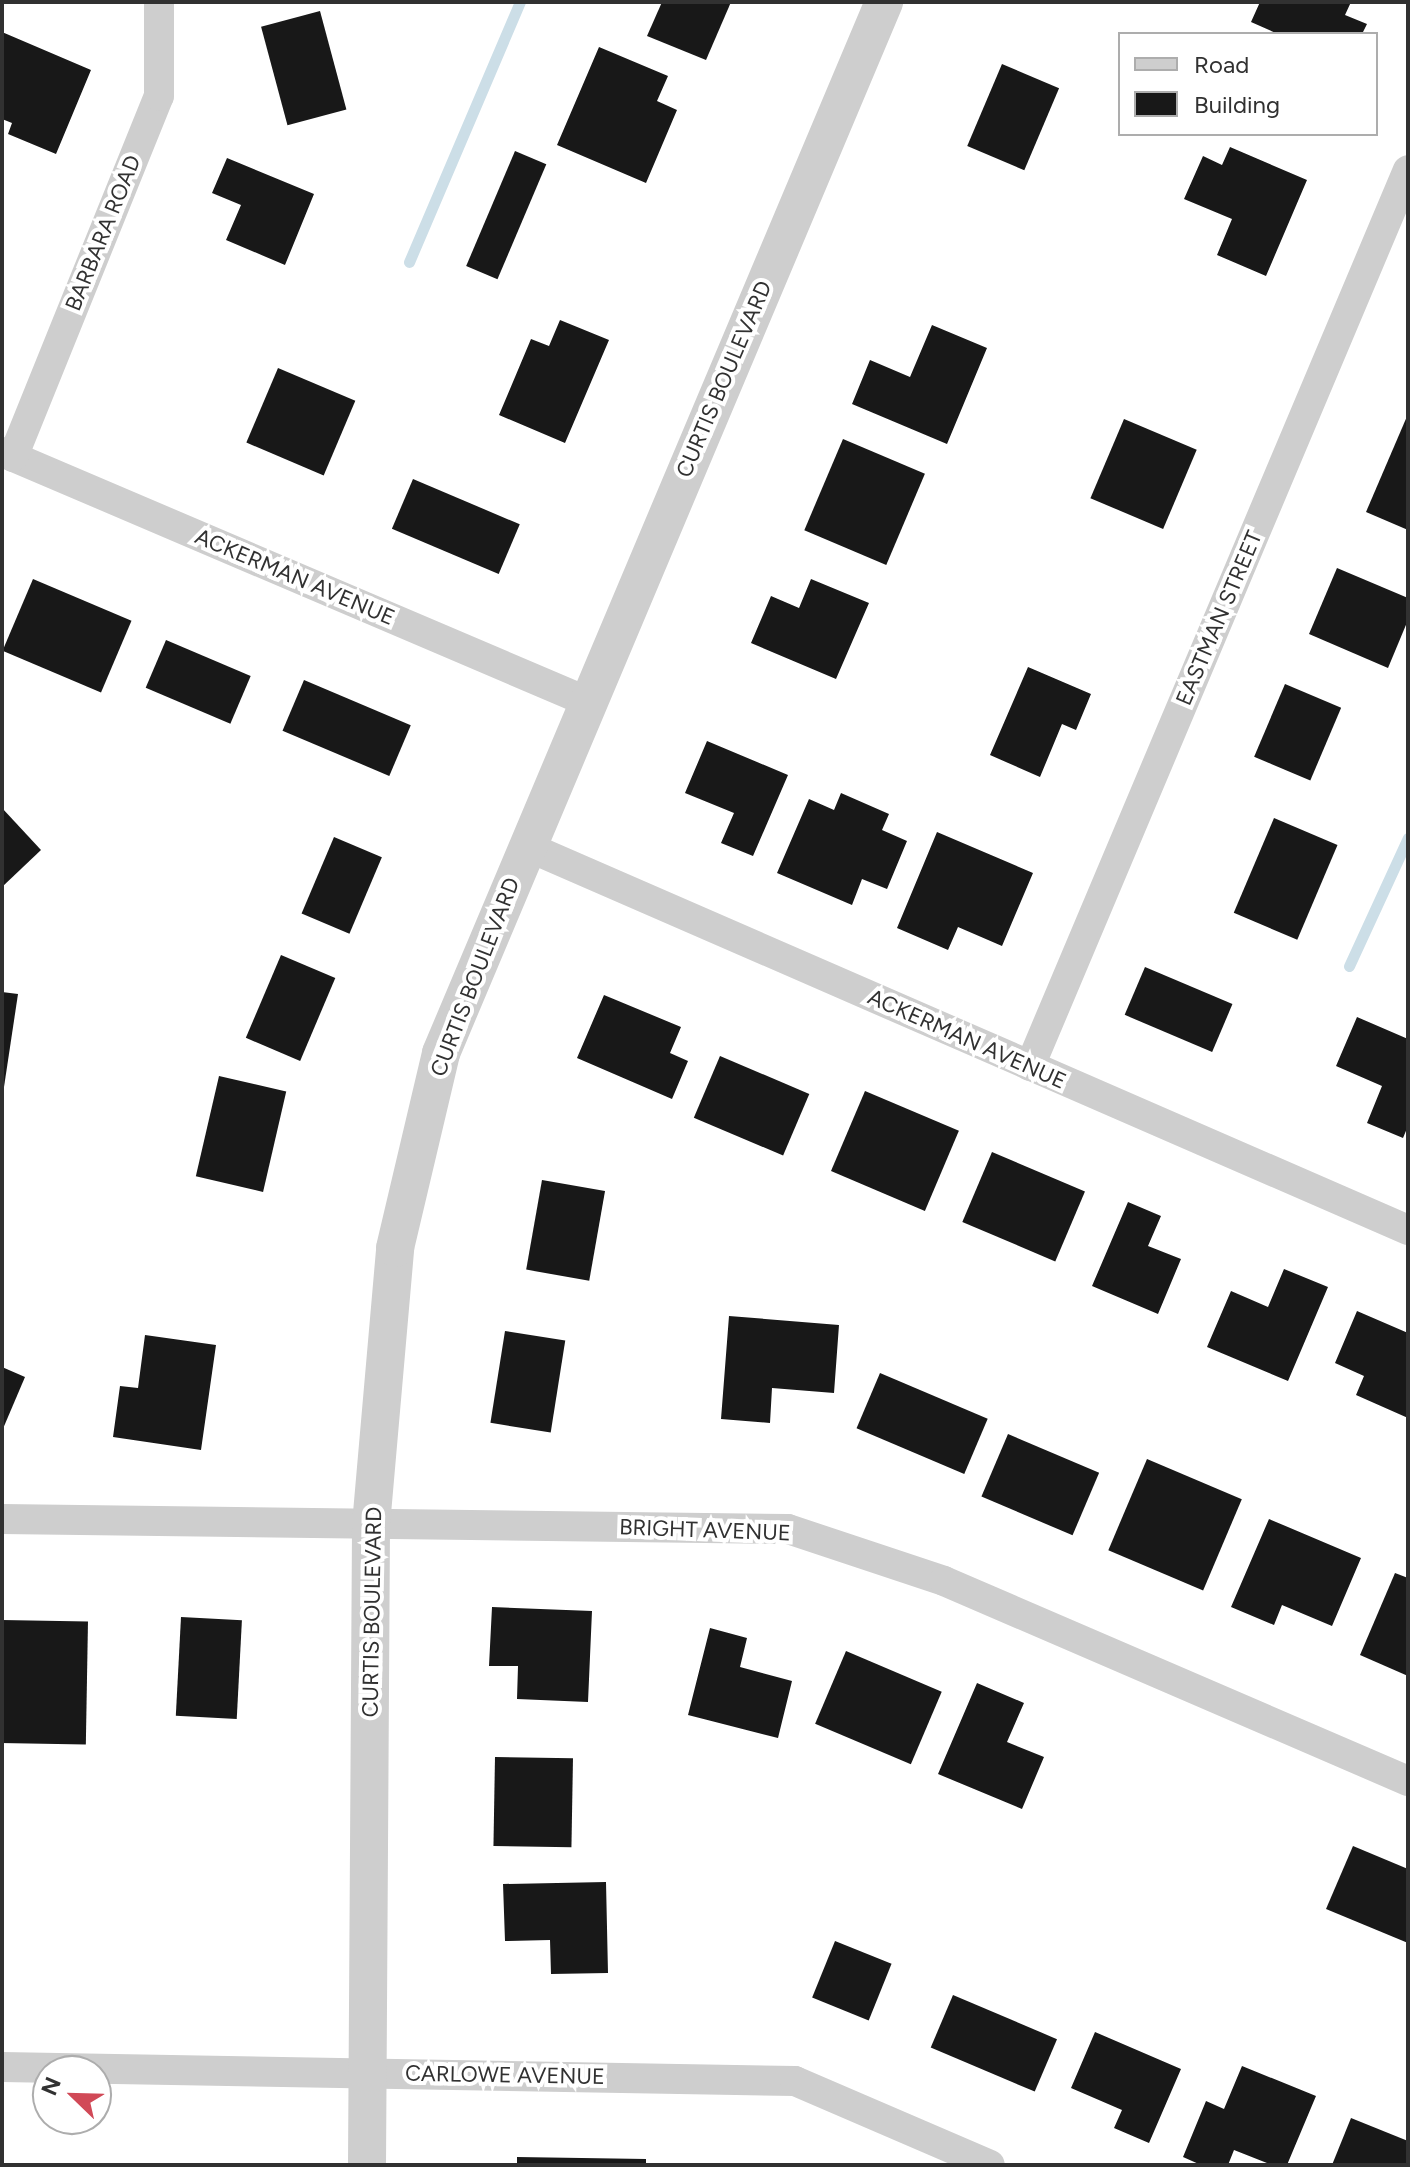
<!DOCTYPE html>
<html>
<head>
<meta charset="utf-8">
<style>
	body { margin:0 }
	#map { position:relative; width:1410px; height:2167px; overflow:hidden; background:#fff; font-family:Figtree,sans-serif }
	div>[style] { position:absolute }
	.stream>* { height:11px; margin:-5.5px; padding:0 5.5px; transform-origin:5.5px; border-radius:5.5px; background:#ccdee7 }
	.building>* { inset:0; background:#181818; transform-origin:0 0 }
	.minor>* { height:30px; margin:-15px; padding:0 15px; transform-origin:15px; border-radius:15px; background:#cecece }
	.tertiary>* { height:38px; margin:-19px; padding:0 19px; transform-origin:19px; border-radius:19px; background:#cecece }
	span { translate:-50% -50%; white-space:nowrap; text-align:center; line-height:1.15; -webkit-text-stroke:8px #fff; paint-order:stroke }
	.street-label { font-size:22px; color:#313131 }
	.frame { position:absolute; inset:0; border:4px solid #313131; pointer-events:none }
	.legend { position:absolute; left:1118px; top:32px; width:260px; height:104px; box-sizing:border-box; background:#fff; border:2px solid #adadad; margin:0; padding:10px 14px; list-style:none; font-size:24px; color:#313131 }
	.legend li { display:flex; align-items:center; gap:16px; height:40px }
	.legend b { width:40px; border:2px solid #adadad }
	.north { position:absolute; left:32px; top:2055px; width:80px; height:80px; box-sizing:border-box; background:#fff; border:2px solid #adadad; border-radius:50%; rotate:293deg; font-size:22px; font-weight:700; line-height:32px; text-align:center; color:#313131 }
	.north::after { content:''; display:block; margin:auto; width:28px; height:36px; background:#d14957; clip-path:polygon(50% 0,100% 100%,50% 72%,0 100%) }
</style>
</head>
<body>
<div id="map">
	<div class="stream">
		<i style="left:409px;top:262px;width:283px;rotate:-66.9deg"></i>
		<i style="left:1349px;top:966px;width:141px;rotate:-65.3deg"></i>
	</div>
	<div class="building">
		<i style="clip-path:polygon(662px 2px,731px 2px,706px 60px,647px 36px)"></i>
		<i style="clip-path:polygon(1260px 2px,1351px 2px,1345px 15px,1367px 24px,1362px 34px,1278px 34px,1251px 22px)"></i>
		<i style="left:320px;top:11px;width:102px;height:61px;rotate:75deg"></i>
		<i style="clip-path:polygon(2px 32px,91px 70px,56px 154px,8px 134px,12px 123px,2px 119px)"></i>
		<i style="clip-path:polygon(599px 47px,668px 76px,657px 101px,677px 110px,646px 183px,557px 145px)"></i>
		<i style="left:1002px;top:64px;width:62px;height:89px;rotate:23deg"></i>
		<i style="clip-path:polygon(1230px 147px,1307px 180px,1266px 276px,1217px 255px,1232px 219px,1184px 199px,1203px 156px,1222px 165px)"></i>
		<i style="left:515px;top:151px;width:34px;height:125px;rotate:23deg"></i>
		<i style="clip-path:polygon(227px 158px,314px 194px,285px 265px,226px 240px,241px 205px,212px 193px)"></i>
		<i style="clip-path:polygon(560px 320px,609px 340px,565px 443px,499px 415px,531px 339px,549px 346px)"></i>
		<i style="clip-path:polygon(932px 325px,987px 348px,947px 444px,852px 404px,870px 360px,910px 377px)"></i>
		<i style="left:278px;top:368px;width:84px;height:81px;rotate:23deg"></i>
		<i style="clip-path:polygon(1408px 414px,1408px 530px,1366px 512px)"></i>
		<i style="left:1124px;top:419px;width:79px;height:86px;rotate:23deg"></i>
		<i style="left:843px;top:439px;width:89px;height:99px;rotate:23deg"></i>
		<i style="left:413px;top:479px;width:116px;height:54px;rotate:23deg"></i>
		<i style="clip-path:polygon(1337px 568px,1408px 598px,1408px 620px,1388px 668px,1309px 634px)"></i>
		<i style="left:33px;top:579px;width:107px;height:78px;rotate:23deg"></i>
		<i style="clip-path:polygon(811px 579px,869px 603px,836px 679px,751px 643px,771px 596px,799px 608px)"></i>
		<i style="left:166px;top:640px;width:92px;height:52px;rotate:23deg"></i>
		<i style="clip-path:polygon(1028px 667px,1091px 694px,1076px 730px,1062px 724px,1040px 777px,990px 755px)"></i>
		<i style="left:304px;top:680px;width:116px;height:55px;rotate:23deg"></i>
		<i style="left:1285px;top:684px;width:61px;height:79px;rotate:23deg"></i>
		<i style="clip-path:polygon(707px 741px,788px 775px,753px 856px,721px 843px,734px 813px,685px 793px)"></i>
		<i style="clip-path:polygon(841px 793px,889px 814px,882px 830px,907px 841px,887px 889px,862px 879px,852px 905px,777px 873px,809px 799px,834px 810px)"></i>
		<i style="clip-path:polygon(2px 808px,41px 850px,2px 887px)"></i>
		<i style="left:1274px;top:818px;width:69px;height:103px;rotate:23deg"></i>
		<i style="clip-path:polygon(937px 832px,1033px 873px,1002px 946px,958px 927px,948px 950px,897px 928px)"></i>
		<i style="left:334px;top:837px;width:52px;height:83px;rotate:23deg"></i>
		<i style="left:281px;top:955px;width:59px;height:90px;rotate:23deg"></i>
		<i style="left:1145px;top:967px;width:95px;height:52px;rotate:23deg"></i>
		<i style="clip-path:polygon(2px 992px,18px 994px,4px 1087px,2px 1087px)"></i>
		<i style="clip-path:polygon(604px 995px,681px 1027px,670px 1053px,688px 1061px,672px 1099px,577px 1058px)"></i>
		<i style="clip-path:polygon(1357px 1017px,1408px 1039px,1408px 1126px,1403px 1138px,1367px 1123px,1382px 1086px,1336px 1066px)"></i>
		<i style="left:720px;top:1056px;width:97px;height:67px;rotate:23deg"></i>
		<i style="left:219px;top:1076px;width:69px;height:103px;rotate:13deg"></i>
		<i style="left:865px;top:1091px;width:102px;height:87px;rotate:23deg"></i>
		<i style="left:992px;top:1152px;width:101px;height:76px;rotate:23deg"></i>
		<i style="left:542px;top:1180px;width:64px;height:91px;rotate:10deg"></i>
		<i style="clip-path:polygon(1128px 1202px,1161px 1216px,1148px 1246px,1181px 1259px,1158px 1314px,1092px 1286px)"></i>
		<i style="clip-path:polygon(1284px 1269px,1328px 1287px,1288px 1381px,1207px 1347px,1231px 1291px,1268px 1307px)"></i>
		<i style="clip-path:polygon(1357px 1311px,1408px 1333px,1408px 1418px,1356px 1395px,1364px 1376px,1335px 1363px)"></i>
		<i style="clip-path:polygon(729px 1316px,839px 1325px,834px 1393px,772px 1388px,770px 1423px,721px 1419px)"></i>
		<i style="left:505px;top:1331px;width:61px;height:93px;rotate:9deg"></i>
		<i style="clip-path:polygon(145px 1335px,216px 1345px,201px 1450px,113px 1437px,120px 1386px,138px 1388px)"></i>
		<i style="clip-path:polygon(2px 1367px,25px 1377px,2px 1431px)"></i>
		<i style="left:880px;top:1373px;width:117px;height:60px;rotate:23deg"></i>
		<i style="left:1008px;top:1434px;width:99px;height:68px;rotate:23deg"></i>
		<i style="left:1147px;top:1459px;width:103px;height:99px;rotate:23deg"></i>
		<i style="clip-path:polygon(1269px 1519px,1361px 1558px,1332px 1626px,1282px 1605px,1274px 1625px,1231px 1607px)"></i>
		<i style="clip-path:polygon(1395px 1573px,1408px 1578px,1408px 1676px,1360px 1655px)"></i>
		<i style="clip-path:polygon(492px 1607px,592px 1611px,588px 1702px,517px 1699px,518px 1666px,489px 1666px)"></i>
		<i style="left:181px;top:1617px;width:61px;height:99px;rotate:3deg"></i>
		<i style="left:2px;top:1620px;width:86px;height:123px;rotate:1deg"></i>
		<i style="clip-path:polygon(710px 1628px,747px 1638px,740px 1667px,792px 1681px,778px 1738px,688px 1715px)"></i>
		<i style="left:846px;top:1651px;width:104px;height:79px;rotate:23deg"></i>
		<i style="clip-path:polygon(977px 1683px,1024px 1703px,1007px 1742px,1044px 1757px,1022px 1809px,938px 1774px)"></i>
		<i style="left:495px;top:1757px;width:78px;height:89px;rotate:1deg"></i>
		<i style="clip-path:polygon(1353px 1846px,1408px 1869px,1408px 1943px,1326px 1909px)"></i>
		<i style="clip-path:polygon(606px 1882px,608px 1973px,551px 1974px,550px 1940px,505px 1941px,503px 1884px)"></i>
		<i style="left:835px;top:1941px;width:61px;height:61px;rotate:22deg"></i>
		<i style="left:953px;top:1995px;width:113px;height:57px;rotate:23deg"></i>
		<i style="clip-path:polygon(1095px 2032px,1181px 2069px,1149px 2143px,1114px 2128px,1122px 2110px,1071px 2088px)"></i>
		<i style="clip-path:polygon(1242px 2066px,1316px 2096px,1287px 2165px,1272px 2165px,1234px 2150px,1228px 2165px,1201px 2165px,1183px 2157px,1206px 2101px,1224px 2109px)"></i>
		<i style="clip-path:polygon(1351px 2118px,1408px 2141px,1408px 2165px,1332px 2165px)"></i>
		<i style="clip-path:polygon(517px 2157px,646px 2159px,646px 2165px,517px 2165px)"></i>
	</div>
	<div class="minor">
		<i style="left:2px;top:452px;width:637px;rotate:23.1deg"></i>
		<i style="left:13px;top:457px;width:389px;rotate:-68deg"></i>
		<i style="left:159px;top:96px;width:94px;rotate:-90deg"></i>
		<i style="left:526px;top:846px;width:962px;rotate:23.53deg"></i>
		<i style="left:1030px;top:1066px;width:972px;rotate:-67.13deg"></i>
		<i style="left:2px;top:1519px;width:786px;rotate:0.73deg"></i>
		<i style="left:788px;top:1529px;width:164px;rotate:18.4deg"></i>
		<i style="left:944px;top:1581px;width:505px;rotate:23.32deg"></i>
		<i style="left:2px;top:2067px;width:793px;rotate:1.01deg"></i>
		<i style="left:795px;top:2081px;width:212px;rotate:23.3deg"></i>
	</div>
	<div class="tertiary">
		<i style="left:367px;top:2165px;width:640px;rotate:-89.64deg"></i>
		<i style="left:371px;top:1525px;width:278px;rotate:-85deg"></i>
		<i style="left:395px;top:1248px;width:200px;rotate:-76.7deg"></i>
		<i style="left:441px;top:1053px;width:1141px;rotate:-67.14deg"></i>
	</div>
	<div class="street-label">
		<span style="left:103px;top:233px;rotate:-68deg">BARBARA ROAD</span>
		<span style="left:724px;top:379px;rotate:-67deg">CURTIS BOULEVARD</span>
		<span style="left:295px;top:577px;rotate:23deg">ACKERMAN AVENUE</span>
		<span style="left:1219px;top:618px;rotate:-67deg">EASTMAN STREET</span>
		<span style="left:475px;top:977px;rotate:-69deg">CURTIS BOULEVARD</span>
		<span style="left:967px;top:1039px;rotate:24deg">ACKERMAN AVENUE</span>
		<span style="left:705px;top:1530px;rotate:2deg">BRIGHT AVENUE</span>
		<span style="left:372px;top:1612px;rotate:-89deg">CURTIS BOULEVARD</span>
		<span style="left:505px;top:2075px;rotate:1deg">CARLOWE AVENUE</span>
	</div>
	<div class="frame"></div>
	<ul class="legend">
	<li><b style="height:10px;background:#cecece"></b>Road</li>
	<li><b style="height:22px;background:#181818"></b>Building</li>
	</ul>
	<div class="north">N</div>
</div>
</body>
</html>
